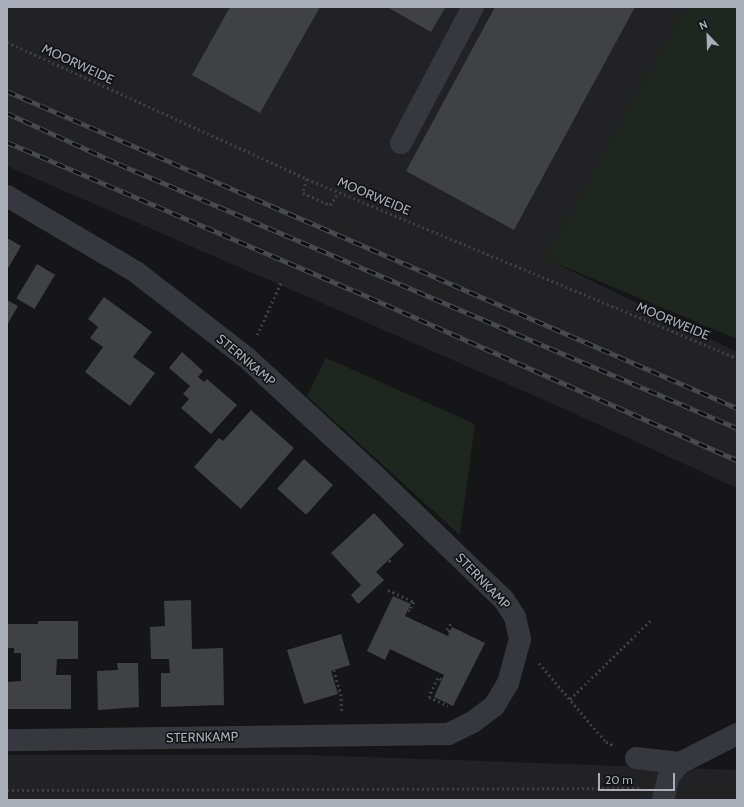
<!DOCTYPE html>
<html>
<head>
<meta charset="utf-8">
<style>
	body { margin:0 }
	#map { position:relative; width:744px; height:807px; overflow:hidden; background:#161618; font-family:Cabin,sans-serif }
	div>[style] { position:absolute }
	.built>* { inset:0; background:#222225 }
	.green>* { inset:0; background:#1e261f }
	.building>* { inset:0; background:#404145; transform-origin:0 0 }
	.path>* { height:2.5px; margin-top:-1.25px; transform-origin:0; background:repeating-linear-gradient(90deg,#3d3f44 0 2px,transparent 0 5px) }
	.minor>* { height:22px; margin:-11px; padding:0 11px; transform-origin:11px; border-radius:11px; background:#37383d }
	.rail>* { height:4.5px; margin-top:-2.25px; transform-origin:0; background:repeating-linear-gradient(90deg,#111113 0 9px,#4a4c52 0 18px); box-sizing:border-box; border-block:1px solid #4a4c52 }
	span { translate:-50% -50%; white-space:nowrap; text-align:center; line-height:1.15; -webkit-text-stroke:3px #111113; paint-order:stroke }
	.street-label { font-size:13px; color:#a8adb8 }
	.frame { position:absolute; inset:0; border:8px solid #a8adb8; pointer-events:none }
	.north { position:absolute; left:688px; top:16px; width:40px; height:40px; -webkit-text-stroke:3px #111113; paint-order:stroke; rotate:337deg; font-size:11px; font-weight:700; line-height:16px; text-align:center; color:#a8adb8 }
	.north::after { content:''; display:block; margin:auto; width:14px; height:18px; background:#a8adb8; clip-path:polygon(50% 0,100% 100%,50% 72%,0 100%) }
	.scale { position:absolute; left:598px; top:773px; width:77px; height:18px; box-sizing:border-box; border:2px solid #a8adb8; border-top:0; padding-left:5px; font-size:12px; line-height:14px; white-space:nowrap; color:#a8adb8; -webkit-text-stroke:3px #111113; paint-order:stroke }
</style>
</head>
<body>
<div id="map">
	<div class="built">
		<i style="clip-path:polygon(7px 7px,686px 7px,547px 259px,737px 352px,737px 488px,558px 406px,7px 166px)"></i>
		<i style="clip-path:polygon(7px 755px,309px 755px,737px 770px,737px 800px,7px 800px)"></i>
	</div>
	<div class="green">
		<i style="clip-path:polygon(686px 7px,737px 7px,737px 339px,546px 259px)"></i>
		<i style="clip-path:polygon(326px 358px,475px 424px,460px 535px,307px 396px)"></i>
	</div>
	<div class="building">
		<i style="clip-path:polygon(230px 7px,320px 7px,260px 113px,192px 75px)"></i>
		<i style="clip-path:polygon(387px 7px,443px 7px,445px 8px,431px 32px)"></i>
		<i style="clip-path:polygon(495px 7px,635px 7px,514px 230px,406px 171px)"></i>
		<i style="clip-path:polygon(7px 238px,21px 246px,7px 270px)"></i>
		<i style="left:37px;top:264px;width:21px;height:40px;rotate:31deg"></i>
		<i style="clip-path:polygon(104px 297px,152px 332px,133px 357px,155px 373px,130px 406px,85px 372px,103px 347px,90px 338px,98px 327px,88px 319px)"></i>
		<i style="clip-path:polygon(7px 300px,18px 306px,7px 325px)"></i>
		<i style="clip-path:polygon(182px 352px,203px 371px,198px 377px,204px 382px,207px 379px,237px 405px,211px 434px,181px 408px,189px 399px,183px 394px,190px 386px,169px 368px)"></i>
		<i style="clip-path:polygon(251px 410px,294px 448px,241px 509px,194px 467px,219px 438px,223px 441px)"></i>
		<i style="left:304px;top:459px;width:39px;height:40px;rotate:42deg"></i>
		<i style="clip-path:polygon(374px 513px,404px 545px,376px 572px,384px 580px,358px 604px,351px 595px,361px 585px,331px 553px)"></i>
		<i style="clip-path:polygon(393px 596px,411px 604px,405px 616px,448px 636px,452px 627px,485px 643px,453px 706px,434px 697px,444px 675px,390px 649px,385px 660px,367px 651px)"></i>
		<i style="clip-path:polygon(191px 600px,192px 649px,223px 648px,224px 705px,161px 707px,161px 673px,170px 673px,169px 659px,151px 659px,150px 627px,165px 626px,164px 601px)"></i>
		<i style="clip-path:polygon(38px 621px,78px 621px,78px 659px,57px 659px,56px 675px,71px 675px,71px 709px,8px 709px,8px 682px,21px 681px,21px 653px,14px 653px,14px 648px,7px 648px,7px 624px,38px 624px)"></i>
		<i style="clip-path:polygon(341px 634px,350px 665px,331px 671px,338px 694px,304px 704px,287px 650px)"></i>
		<i style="clip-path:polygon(117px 663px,138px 663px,139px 707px,98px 710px,97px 671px,118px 670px)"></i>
	</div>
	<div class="path">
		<i style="left:7px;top:42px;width:330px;rotate:24.5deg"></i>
		<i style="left:307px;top:179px;width:466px;rotate:22.6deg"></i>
		<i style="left:307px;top:179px;width:15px;rotate:106deg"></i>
		<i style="left:303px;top:193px;width:30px;rotate:24deg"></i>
		<i style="left:330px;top:205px;width:15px;rotate:-58deg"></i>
		<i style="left:257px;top:335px;width:58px;rotate:-65.6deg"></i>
		<i style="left:389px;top:560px;width:4px;rotate:45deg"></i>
		<i style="left:388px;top:590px;width:29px;rotate:25deg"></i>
		<i style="left:414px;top:602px;width:10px;rotate:114deg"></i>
		<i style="left:410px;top:611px;width:2px;rotate:-153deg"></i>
		<i style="left:450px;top:632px;width:4px;rotate:-146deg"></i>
		<i style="left:447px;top:630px;width:10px;rotate:-61deg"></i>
		<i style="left:539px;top:663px;width:104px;rotate:49.7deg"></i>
		<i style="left:606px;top:742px;width:10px;rotate:24deg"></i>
		<i style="left:334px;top:670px;width:25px;rotate:74deg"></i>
		<i style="left:341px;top:694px;width:17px;rotate:87deg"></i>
		<i style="left:441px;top:680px;width:4px;rotate:-146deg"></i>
		<i style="left:438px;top:678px;width:21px;rotate:115deg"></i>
		<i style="left:429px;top:697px;width:21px;rotate:25deg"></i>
		<i style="left:570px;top:699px;width:112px;rotate:-44.3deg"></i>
		<i style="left:7px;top:790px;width:633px;rotate:-0.18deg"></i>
	</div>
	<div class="minor">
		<i style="left:401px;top:143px;width:154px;rotate:-62.1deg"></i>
		<i style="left:7px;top:196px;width:150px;rotate:30.5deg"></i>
		<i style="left:136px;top:272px;width:140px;rotate:37.8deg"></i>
		<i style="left:247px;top:358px;width:167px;rotate:42.6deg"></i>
		<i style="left:370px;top:471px;width:186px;rotate:43.9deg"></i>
		<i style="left:504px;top:600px;width:20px;rotate:57deg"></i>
		<i style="left:515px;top:617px;width:23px;rotate:77deg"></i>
		<i style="left:520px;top:639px;width:46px;rotate:105.3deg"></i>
		<i style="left:508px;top:683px;width:27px;rotate:121deg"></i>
		<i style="left:494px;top:706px;width:26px;rotate:143deg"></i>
		<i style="left:473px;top:722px;width:28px;rotate:154deg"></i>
		<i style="left:448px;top:734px;width:441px;rotate:179.2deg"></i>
		<i style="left:636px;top:758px;width:44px;rotate:6.5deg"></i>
		<i style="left:680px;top:763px;width:64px;rotate:-27deg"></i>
		<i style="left:663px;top:800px;width:25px;rotate:-76deg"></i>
		<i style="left:669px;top:776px;width:17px;rotate:-50deg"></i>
	</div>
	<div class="rail">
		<i style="left:7px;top:91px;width:796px;rotate:23.47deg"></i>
		<i style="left:7px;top:113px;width:123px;rotate:24.5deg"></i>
		<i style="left:119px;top:164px;width:672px;rotate:23.13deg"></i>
		<i style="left:7px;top:142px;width:376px;rotate:23.2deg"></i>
		<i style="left:353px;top:290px;width:420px;rotate:23.9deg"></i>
	</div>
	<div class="street-label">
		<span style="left:78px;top:64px;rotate:25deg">MOORWEIDE</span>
		<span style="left:374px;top:196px;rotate:23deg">MOORWEIDE</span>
		<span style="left:673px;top:321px;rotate:23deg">MOORWEIDE</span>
		<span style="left:246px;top:360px;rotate:40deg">STERNKAMP</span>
		<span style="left:483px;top:581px;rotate:46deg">STERNKAMP</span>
		<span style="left:202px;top:737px;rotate:-1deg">STERNKAMP</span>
	</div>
	<div class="frame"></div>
	<div class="north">N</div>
	<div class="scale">20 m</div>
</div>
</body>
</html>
